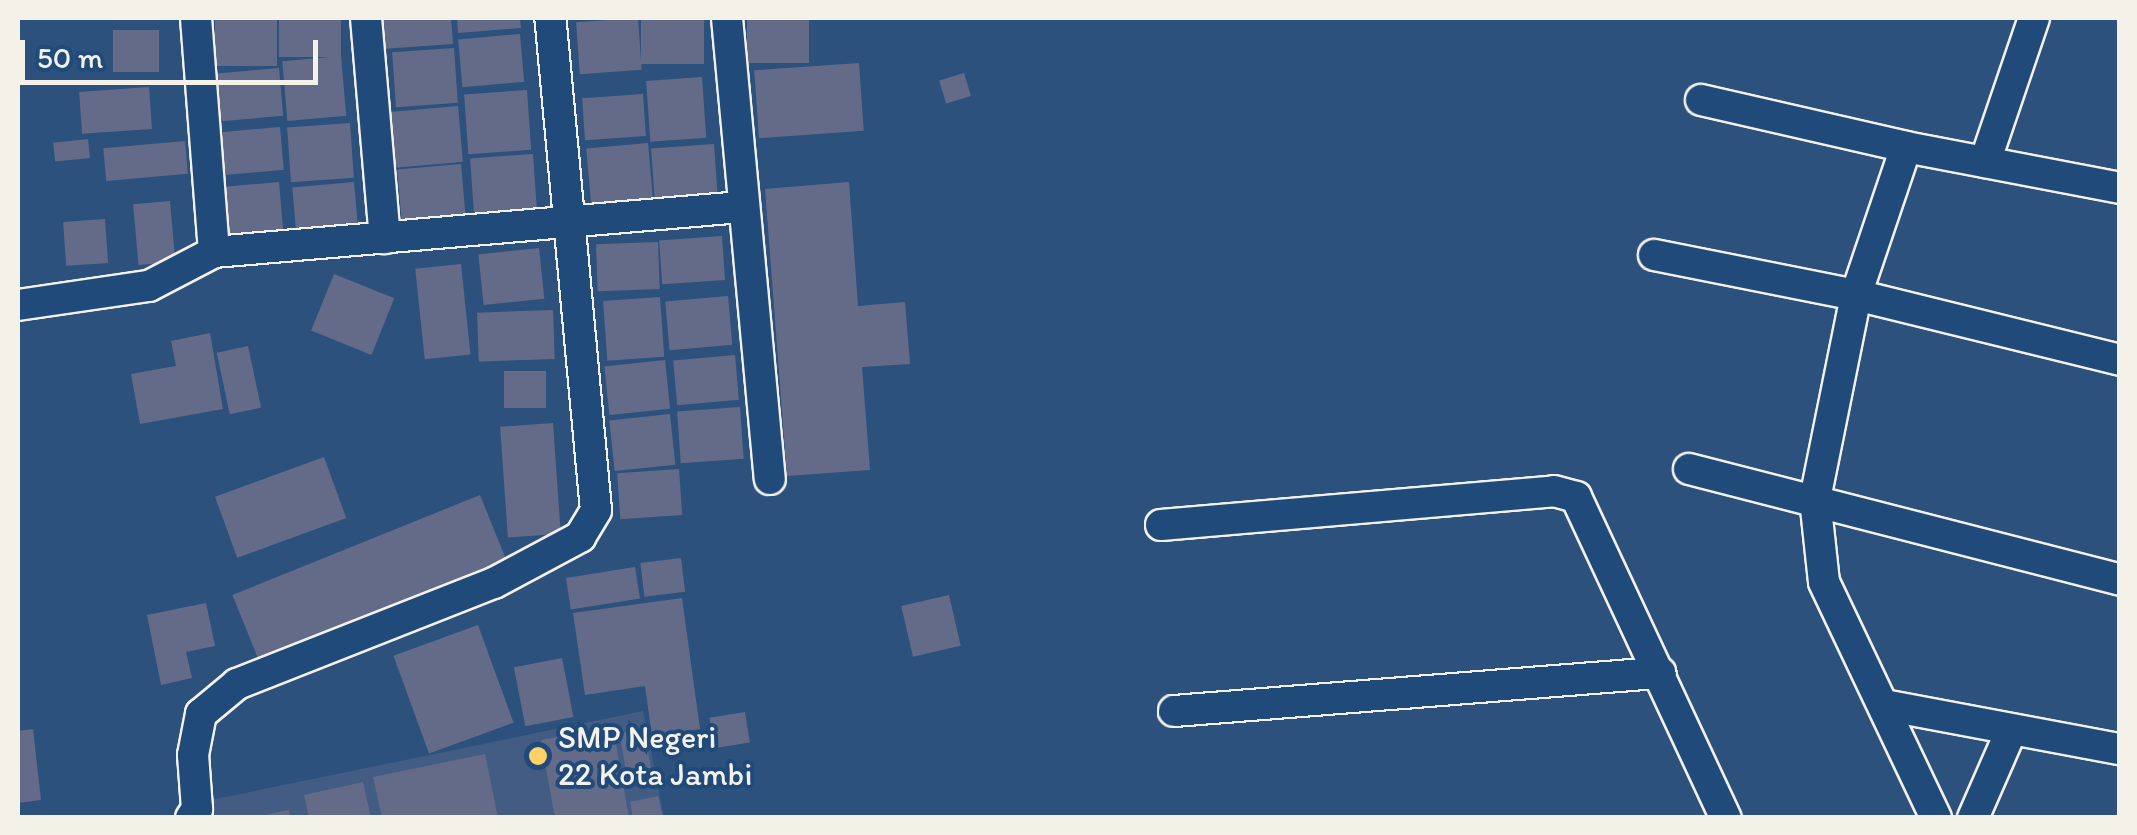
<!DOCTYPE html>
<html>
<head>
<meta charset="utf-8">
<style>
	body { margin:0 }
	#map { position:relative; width:2137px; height:835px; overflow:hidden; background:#2d517d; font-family:Itim,sans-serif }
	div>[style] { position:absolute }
	.built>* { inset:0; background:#425c83 }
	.building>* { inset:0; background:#646b89; transform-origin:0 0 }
	.roads { filter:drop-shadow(2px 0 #f4f1e8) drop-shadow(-2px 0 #f4f1e8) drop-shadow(0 2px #f4f1e8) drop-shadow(0 -2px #f4f1e8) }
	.street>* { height:30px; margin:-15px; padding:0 15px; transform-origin:15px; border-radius:15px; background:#1f4a7a }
	.dots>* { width:28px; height:28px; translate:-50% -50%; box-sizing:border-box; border:5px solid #1f4a7a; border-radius:50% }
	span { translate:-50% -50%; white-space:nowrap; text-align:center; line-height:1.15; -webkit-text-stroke:8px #1f4a7a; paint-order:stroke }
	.poi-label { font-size:32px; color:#f4f1e8 }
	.left { translate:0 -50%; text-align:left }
	.frame { position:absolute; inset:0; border:20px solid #f4f1e8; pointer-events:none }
	.scale { position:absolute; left:20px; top:40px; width:298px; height:45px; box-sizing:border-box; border:5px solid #f4f1e8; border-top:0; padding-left:12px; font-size:30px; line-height:35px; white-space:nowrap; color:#f4f1e8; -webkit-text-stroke:8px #1f4a7a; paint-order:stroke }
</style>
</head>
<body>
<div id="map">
	<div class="built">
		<i style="clip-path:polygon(643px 711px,664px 817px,209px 818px,206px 801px)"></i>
	</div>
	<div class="building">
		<i style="left:215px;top:18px;width:62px;height:48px"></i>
		<i style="left:279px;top:18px;width:62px;height:39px"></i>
		<i style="clip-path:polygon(380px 18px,451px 18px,453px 44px,382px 49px)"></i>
		<i style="clip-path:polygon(457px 18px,520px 18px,521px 28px,458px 33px)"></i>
		<i style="left:638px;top:18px;width:52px;height:62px;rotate:86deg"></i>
		<i style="left:641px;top:18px;width:63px;height:46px"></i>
		<i style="left:747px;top:18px;width:62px;height:45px"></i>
		<i style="left:159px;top:30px;width:42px;height:46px;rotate:90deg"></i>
		<i style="left:520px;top:34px;width:48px;height:62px;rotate:85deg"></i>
		<i style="left:454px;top:48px;width:55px;height:62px;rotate:86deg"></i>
		<i style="left:341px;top:56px;width:60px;height:59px;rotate:85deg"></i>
		<i style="left:859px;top:63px;width:68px;height:105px;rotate:86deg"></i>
		<i style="left:279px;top:68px;width:48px;height:62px;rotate:85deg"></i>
		<i style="left:964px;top:73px;width:24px;height:26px;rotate:73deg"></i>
		<i style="left:702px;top:77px;width:61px;height:56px;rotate:86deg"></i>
		<i style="left:149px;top:87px;width:42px;height:70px;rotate:86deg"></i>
		<i style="left:527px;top:90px;width:60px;height:63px;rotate:86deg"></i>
		<i style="left:643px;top:94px;width:42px;height:61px;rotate:86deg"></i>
		<i style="left:458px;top:106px;width:56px;height:71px;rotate:85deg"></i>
		<i style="left:350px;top:123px;width:55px;height:63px;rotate:86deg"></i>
		<i style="left:280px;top:127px;width:43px;height:62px;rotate:85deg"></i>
		<i style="left:88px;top:139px;width:19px;height:35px;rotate:84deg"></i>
		<i style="left:185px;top:141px;width:33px;height:82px;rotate:85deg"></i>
		<i style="left:648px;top:143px;width:56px;height:62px;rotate:85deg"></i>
		<i style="left:714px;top:144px;width:56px;height:63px;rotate:86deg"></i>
		<i style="left:533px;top:154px;width:55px;height:63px;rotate:86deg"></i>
		<i style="left:461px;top:164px;width:56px;height:64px;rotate:85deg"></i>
		<i style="left:279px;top:182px;width:56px;height:61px;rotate:85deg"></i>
		<i style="left:354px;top:182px;width:56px;height:62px;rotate:85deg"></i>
		<i style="clip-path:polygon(849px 182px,858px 306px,905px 302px,910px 364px,862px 367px,870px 470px,787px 476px,765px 189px)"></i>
		<i style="left:170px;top:201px;width:61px;height:37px;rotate:85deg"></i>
		<i style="left:105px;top:219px;width:44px;height:42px;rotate:86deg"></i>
		<i style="left:722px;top:236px;width:44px;height:63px;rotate:86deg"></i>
		<i style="left:658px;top:242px;width:47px;height:62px;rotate:88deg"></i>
		<i style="left:539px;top:248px;width:51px;height:61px;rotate:84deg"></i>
		<i style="left:461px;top:264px;width:91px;height:46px;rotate:84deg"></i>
		<i style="left:334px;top:274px;width:65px;height:61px;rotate:22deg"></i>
		<i style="left:728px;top:296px;width:49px;height:63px;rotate:85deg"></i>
		<i style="left:660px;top:297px;width:60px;height:57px;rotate:86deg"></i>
		<i style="left:553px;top:310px;width:49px;height:76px;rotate:88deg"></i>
		<i style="clip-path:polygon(210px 333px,223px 409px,140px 424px,131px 374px,176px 366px,171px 341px)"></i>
		<i style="left:248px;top:346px;width:63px;height:32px;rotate:78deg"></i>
		<i style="left:735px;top:355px;width:45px;height:62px;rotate:85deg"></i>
		<i style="left:665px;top:360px;width:49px;height:61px;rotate:84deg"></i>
		<i style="left:504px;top:371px;width:42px;height:37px"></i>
		<i style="left:740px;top:407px;width:52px;height:63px;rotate:86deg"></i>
		<i style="left:670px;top:414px;width:51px;height:61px;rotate:84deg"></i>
		<i style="left:553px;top:423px;width:111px;height:53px;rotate:86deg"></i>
		<i style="left:324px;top:457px;width:65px;height:116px;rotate:70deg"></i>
		<i style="left:679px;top:469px;width:46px;height:62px;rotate:86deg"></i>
		<i style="left:480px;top:495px;width:69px;height:267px;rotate:68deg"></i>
		<i style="left:681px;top:558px;width:34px;height:41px;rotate:83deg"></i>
		<i style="left:635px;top:567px;width:32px;height:70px;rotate:81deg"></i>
		<i style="left:949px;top:595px;width:52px;height:49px;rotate:77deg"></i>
		<i style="clip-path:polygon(682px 598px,700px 729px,652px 736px,645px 686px,585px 695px,573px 613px)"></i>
		<i style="clip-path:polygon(206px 603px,215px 646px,186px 652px,192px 678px,161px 685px,147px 615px)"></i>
		<i style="left:478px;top:625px;width:104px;height:90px;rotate:70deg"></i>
		<i style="left:562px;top:658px;width:60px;height:49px;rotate:79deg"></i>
		<i style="left:745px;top:712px;width:31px;height:36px;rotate:81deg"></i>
		<i style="clip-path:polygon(613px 727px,629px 818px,555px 818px,541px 740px)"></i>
		<i style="clip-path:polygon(33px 729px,41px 800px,18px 803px,18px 731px)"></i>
		<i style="left:644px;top:729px;width:46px;height:25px;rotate:80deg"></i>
		<i style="clip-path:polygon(485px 754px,498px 818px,382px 818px,373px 777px)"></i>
		<i style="clip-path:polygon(363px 782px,371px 818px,309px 818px,304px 795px)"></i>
		<i style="clip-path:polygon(658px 796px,663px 818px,633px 818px,630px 802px)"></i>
		<i style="clip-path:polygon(289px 810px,290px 818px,261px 818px,260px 816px)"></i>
	</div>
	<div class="roads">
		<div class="street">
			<i style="left:196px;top:18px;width:235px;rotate:85.6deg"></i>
			<i style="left:366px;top:18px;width:221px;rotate:85.1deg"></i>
			<i style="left:727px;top:18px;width:463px;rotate:84.7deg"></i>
			<i style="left:1701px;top:100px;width:210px;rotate:12.9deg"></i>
			<i style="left:1985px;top:162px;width:152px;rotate:-71.2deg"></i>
			<i style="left:1654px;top:255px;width:206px;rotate:11.2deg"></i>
			<i style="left:1856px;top:295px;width:272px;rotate:13.8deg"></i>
			<i style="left:18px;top:305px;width:132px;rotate:-8.3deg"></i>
			<i style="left:149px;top:286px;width:73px;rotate:-27.6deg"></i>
			<i style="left:214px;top:252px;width:529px;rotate:-4.88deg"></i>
			<i style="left:1689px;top:469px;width:445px;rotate:14.4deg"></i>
			<i style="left:1161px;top:525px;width:394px;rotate:-4.9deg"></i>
			<i style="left:1554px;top:491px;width:23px;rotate:15deg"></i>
			<i style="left:1576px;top:497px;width:354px;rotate:65deg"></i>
			<i style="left:1884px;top:705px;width:240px;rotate:10.6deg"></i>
			<i style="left:1174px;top:711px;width:488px;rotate:-4.5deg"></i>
			<i style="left:191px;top:818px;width:11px;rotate:-56deg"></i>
			<i style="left:197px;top:809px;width:54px;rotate:-94.2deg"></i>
			<i style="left:193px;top:755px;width:42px;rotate:-79deg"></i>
			<i style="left:201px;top:714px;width:47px;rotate:-39.8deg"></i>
			<i style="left:237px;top:684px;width:276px;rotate:-21.5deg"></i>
			<i style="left:494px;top:583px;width:98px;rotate:-28.1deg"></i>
			<i style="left:580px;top:537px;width:31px;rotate:-59deg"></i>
			<i style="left:596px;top:510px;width:494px;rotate:-95.3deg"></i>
			<i style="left:1936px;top:818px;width:261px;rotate:-115.4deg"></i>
			<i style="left:1824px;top:582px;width:83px;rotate:-96.2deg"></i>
			<i style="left:1815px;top:499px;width:208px;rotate:-78.6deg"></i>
			<i style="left:1856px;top:295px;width:156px;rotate:-71.3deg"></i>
			<i style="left:1906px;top:147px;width:218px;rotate:10.8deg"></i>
			<i style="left:1973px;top:818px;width:95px;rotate:-66.4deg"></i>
		</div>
	</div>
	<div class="dots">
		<i style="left:538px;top:756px;background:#ffd166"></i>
	</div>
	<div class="poi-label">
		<span class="left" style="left:558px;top:756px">SMP Negeri<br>22 Kota Jambi</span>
	</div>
	<div class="frame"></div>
	<div class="scale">50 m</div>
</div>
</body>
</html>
